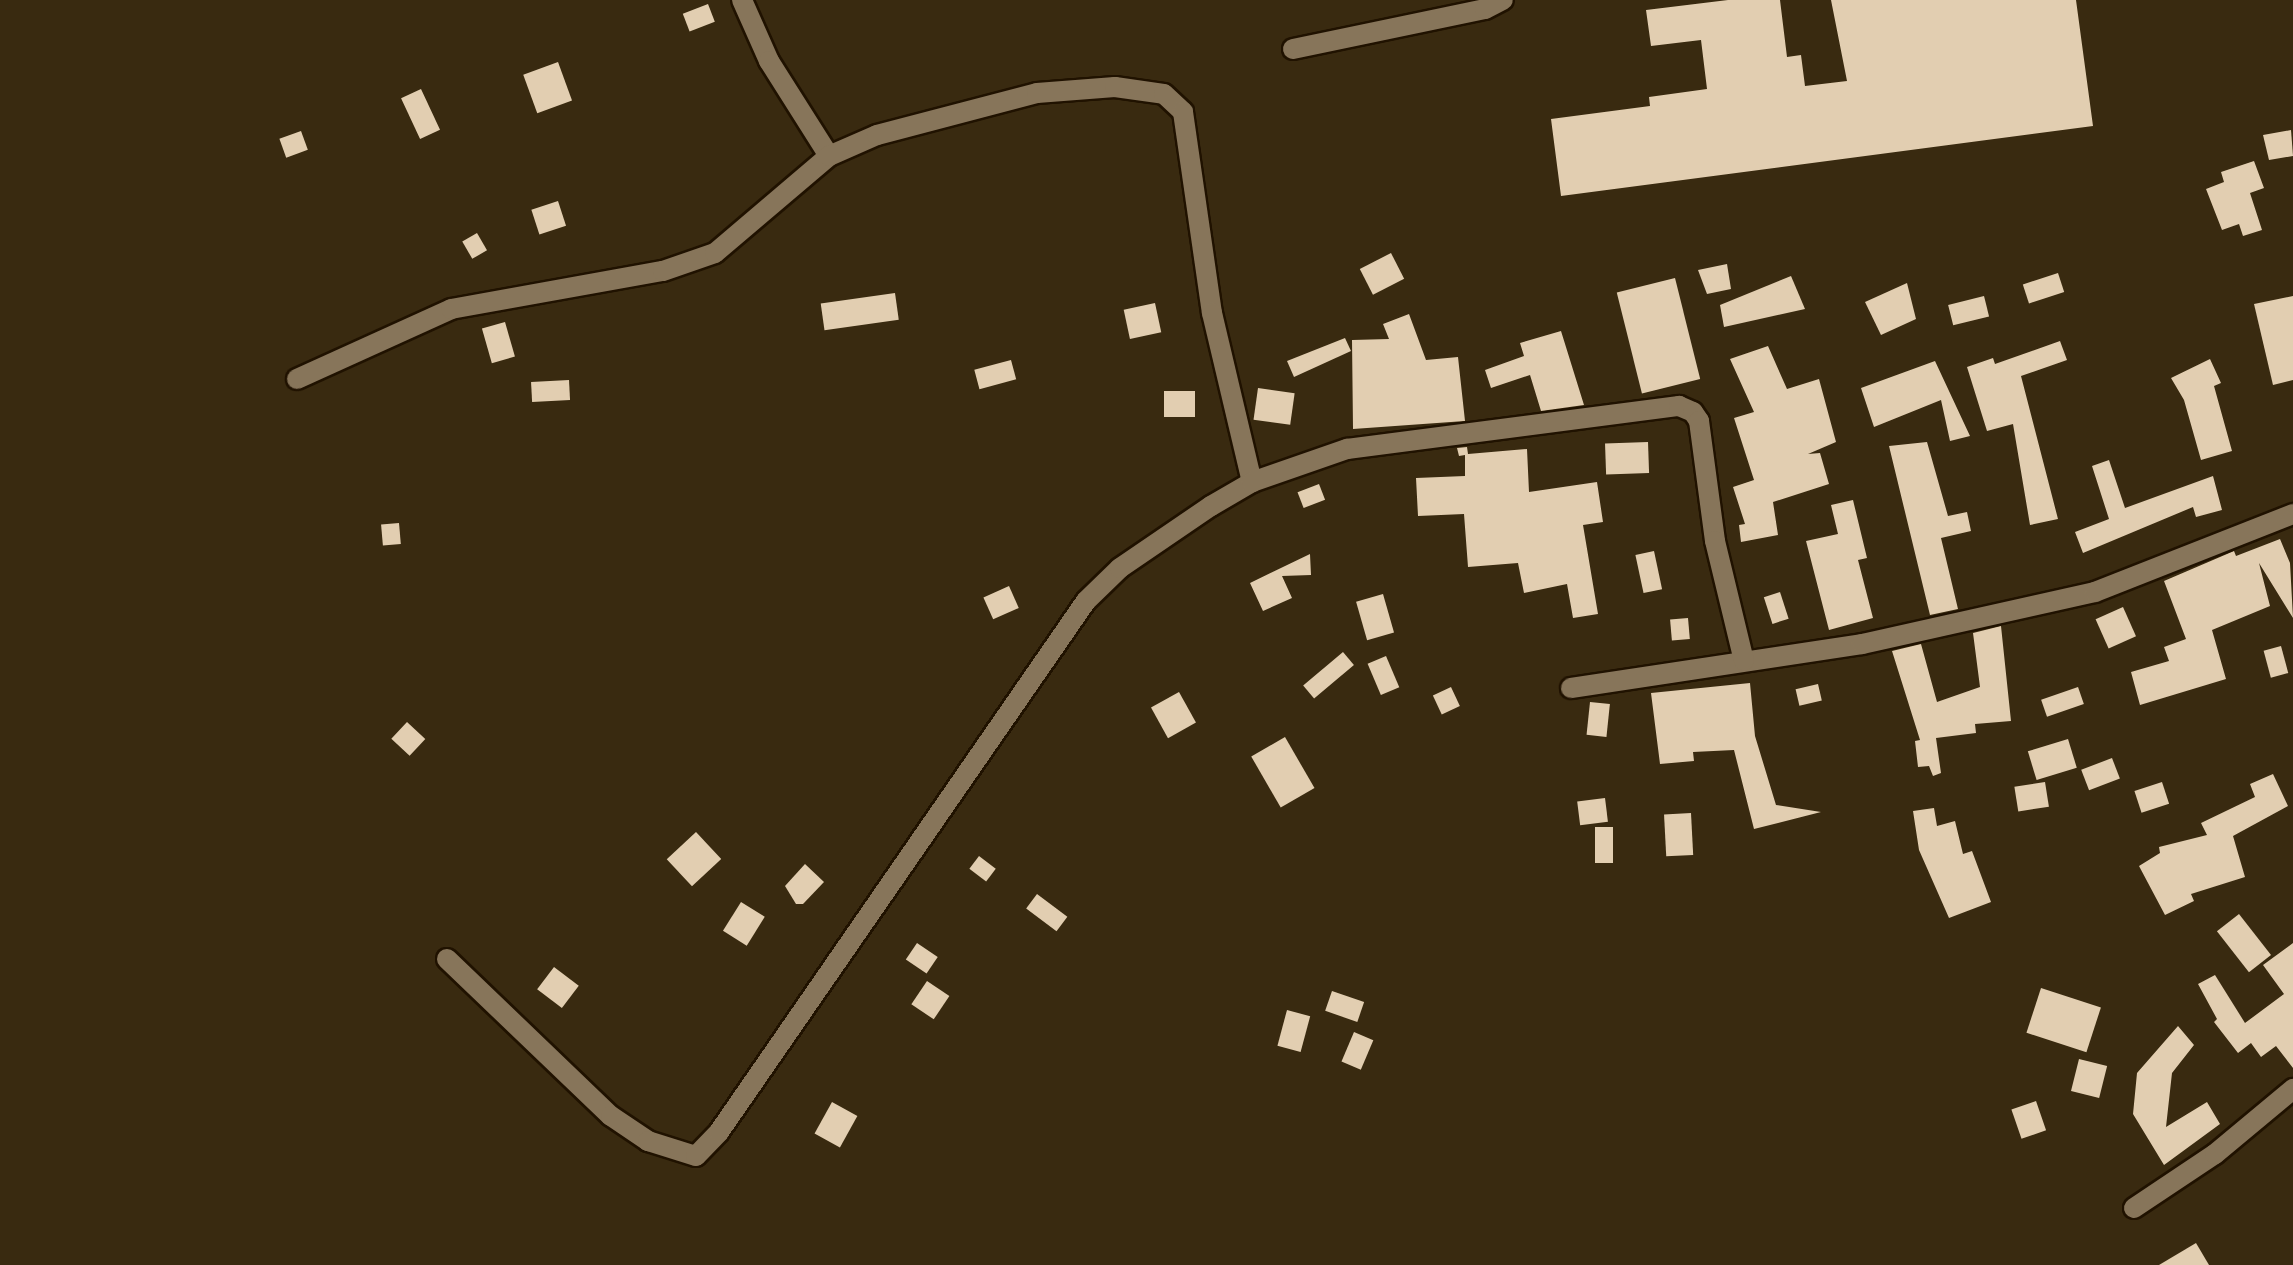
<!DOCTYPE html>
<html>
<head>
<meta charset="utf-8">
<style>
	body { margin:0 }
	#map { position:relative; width:2293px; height:1265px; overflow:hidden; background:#392a10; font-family:Ubuntu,sans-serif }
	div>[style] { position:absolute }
	.building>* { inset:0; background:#e2ceb1; transform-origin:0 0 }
	.roads { filter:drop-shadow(2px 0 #201200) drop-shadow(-2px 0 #201200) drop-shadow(0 2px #201200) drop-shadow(0 -2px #201200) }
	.minor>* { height:20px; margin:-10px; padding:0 10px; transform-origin:10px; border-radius:10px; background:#87755a }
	span { translate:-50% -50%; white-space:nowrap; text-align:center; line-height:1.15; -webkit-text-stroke:8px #2f2006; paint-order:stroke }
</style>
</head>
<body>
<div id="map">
	<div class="building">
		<i style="clip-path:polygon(1728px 0,1780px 0,1787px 57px,1801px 55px,1805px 86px,1847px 81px,1831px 0,2076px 0,2093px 126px,1561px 196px,1551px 119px,1650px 106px,1649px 97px,1707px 89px,1701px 40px,1651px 46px,1646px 10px)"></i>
		<i style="left:708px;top:4px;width:19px;height:27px;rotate:69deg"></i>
		<i style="left:558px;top:62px;width:41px;height:37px;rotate:70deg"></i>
		<i style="left:421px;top:89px;width:45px;height:22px;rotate:65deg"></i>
		<i style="clip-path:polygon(2291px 130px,2293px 156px,2269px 160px,2263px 135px)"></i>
		<i style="left:301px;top:131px;width:20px;height:23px;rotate:70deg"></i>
		<i style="clip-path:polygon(2254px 161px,2264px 188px,2250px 193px,2262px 230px,2243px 236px,2239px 224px,2222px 230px,2206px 189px,2224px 182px,2221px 172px)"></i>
		<i style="left:558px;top:201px;width:26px;height:28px;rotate:72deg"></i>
		<i style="left:477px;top:233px;width:20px;height:17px;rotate:60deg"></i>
		<i style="left:1391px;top:253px;width:29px;height:35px;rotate:63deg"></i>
		<i style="clip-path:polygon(1727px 264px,1731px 289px,1707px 294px,1698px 270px)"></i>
		<i style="left:2058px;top:273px;width:20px;height:37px;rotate:72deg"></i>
		<i style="clip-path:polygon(1791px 276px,1805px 309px,1724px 327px,1720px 305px)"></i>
		<i style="left:1675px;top:278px;width:104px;height:60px;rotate:76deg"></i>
		<i style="clip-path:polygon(1907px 283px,1916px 319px,1881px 335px,1865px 302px)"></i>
		<i style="left:895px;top:293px;width:27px;height:75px;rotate:82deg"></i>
		<i style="left:1984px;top:296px;width:21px;height:37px;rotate:76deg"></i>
		<i style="clip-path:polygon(2293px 296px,2293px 380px,2273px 385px,2254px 304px)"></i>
		<i style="left:1155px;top:303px;width:30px;height:32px;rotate:78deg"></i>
		<i style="clip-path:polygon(1409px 314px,1426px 360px,1458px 357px,1465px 421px,1353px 429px,1352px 340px,1389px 339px,1383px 324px)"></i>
		<i style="left:505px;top:322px;width:36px;height:24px;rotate:74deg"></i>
		<i style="clip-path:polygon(1561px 331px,1584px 405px,1541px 411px,1530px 375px,1491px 388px,1485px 370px,1524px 356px,1520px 343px)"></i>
		<i style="clip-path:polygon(1345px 338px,1351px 351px,1294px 377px,1287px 361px)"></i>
		<i style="clip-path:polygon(2060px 341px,2067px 360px,2021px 376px,2058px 519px,2030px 525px,2013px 424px,1987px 431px,1967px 367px,1993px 358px,1995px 364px)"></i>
		<i style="clip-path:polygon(1768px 346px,1787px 389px,1819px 379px,1836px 442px,1808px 454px,1820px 453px,1829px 484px,1773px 502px,1778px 535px,1741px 542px,1739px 525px,1745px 524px,1733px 487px,1754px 480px,1734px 418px,1754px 412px,1730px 359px)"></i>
		<i style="clip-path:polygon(2210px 359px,2221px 383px,2214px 386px,2232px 451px,2201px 460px,2184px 400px,2171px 378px)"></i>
		<i style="left:1011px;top:360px;width:20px;height:38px;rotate:75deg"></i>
		<i style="clip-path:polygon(1935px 361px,1970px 436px,1950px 441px,1941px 400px,1874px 427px,1861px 388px)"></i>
		<i style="left:569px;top:380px;width:20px;height:38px;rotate:87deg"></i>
		<i style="left:1258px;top:388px;width:37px;height:32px;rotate:8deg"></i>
		<i style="left:1164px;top:391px;width:31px;height:26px"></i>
		<i style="left:1648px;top:442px;width:31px;height:43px;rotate:88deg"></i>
		<i style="clip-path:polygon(1927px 442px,1948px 516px,1967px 512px,1971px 531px,1941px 538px,1958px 609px,1930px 615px,1889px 446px)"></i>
		<i style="clip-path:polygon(1467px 447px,1468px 454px,1527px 449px,1529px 492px,1597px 482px,1603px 522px,1583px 525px,1598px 614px,1573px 618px,1567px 584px,1524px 593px,1518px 563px,1468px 567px,1464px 514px,1418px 516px,1416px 478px,1465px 476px,1465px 455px,1459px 456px,1457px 448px)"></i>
		<i style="clip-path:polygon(2109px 460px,2125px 508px,2213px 476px,2222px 510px,2196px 517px,2193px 507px,2083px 553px,2075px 532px,2109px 519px,2092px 466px)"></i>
		<i style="left:1319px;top:484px;width:17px;height:23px;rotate:69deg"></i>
		<i style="clip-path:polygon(1853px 500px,1867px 558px,1858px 560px,1873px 618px,1829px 630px,1806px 541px,1838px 534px,1831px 505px)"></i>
		<i style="left:399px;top:523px;width:21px;height:18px;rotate:85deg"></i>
		<i style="clip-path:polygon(2280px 539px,2290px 563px,2293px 618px,2259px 563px,2270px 606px,2212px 630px,2226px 679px,2140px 705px,2131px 672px,2169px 661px,2164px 647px,2186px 639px,2164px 581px,2234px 551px,2236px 556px)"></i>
		<i style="left:1654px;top:551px;width:39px;height:19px;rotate:78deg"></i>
		<i style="clip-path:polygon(1310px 554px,1311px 575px,1282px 576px,1292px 598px,1263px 611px,1250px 583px)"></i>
		<i style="left:1009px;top:586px;width:24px;height:28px;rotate:66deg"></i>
		<i style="left:1780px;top:592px;width:28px;height:17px;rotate:72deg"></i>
		<i style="left:1383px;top:594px;width:40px;height:28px;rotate:74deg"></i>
		<i style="left:2123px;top:607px;width:32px;height:30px;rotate:66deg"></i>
		<i style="left:1688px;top:618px;width:21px;height:18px;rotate:85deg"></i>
		<i style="clip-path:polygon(2001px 626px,2011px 721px,1975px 724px,1976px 733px,1936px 738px,1941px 773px,1933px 776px,1929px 766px,1918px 767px,1915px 741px,1920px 740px,1892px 651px,1921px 644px,1937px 702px,1980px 687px,1973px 633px)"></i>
		<i style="left:2281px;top:646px;width:28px;height:18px;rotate:75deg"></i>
		<i style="left:1343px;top:652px;width:17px;height:52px;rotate:50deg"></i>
		<i style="left:1386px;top:656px;width:34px;height:20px;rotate:67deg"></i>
		<i style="clip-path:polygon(1750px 683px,1755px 736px,1776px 805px,1821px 812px,1754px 829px,1734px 750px,1693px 752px,1694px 761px,1660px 764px,1651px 693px)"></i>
		<i style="left:1818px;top:684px;width:17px;height:23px;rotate:77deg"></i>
		<i style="left:1451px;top:687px;width:21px;height:20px;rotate:65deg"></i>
		<i style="left:2078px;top:687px;width:18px;height:39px;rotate:71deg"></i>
		<i style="left:1179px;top:692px;width:35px;height:32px;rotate:61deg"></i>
		<i style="left:1590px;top:702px;width:20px;height:33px;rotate:6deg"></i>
		<i style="left:407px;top:722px;width:25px;height:23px;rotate:43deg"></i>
		<i style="left:1285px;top:737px;width:59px;height:39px;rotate:60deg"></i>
		<i style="left:2068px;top:739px;width:30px;height:42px;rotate:73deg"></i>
		<i style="left:2112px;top:758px;width:22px;height:33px;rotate:69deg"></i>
		<i style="clip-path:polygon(2273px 774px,2288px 806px,2233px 836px,2245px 877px,2191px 894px,2194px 901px,2165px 915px,2139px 866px,2160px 853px,2159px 847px,2207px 835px,2201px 823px,2255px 797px,2250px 784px)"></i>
		<i style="left:2045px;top:782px;width:25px;height:31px;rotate:81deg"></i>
		<i style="left:2162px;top:782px;width:23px;height:29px;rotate:72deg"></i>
		<i style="left:1605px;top:798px;width:24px;height:28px;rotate:83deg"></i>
		<i style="clip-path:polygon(1934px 808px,1937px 826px,1955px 821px,1963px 854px,1972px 851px,1991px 902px,1949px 918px,1919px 850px,1913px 811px)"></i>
		<i style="left:1691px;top:813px;width:42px;height:27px;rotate:87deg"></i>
		<i style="left:1595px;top:827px;width:18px;height:36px"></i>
		<i style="left:696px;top:832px;width:37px;height:40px;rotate:47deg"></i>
		<i style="left:979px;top:856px;width:21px;height:16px;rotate:37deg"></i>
		<i style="clip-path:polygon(805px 864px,824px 882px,803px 904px,796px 904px,785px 886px)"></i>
		<i style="left:1037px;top:894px;width:38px;height:18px;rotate:37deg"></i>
		<i style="left:741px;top:902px;width:28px;height:34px;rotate:32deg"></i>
		<i style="left:2239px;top:914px;width:52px;height:28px;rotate:52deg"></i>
		<i style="left:917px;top:943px;width:25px;height:20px;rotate:34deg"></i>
		<i style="clip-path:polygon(2293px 943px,2293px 1068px,2276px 1046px,2261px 1057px,2251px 1043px,2238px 1053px,2214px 1022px,2217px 1019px,2198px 984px,2215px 975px,2245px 1023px,2284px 994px,2263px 965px)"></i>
		<i style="left:554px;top:967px;width:31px;height:28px;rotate:37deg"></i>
		<i style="left:927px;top:981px;width:27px;height:28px;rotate:34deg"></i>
		<i style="left:2041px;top:988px;width:63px;height:47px;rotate:18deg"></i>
		<i style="left:1332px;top:991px;width:34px;height:21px;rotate:19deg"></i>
		<i style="left:1287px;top:1010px;width:24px;height:37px;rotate:15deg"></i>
		<i style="clip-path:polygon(2178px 1026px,2194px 1045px,2172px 1073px,2166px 1127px,2207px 1102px,2220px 1124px,2164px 1165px,2133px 1114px,2137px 1073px)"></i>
		<i style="left:1354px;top:1032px;width:21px;height:32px;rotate:23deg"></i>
		<i style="left:2079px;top:1059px;width:29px;height:33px;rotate:14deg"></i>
		<i style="left:2036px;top:1101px;width:31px;height:26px;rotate:71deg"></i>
		<i style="left:832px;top:1102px;width:29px;height:36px;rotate:29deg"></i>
		<i style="clip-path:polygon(2196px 1243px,2209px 1265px,2159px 1265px)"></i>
	</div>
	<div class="roads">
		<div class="minor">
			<i style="left:742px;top:0;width:67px;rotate:66.1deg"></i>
			<i style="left:769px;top:61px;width:112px;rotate:57.7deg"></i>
			<i style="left:1293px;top:49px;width:196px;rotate:-11.8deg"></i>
			<i style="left:1485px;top:9px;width:20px;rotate:-27deg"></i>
			<i style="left:297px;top:379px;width:169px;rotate:-24.4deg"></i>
			<i style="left:451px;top:309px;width:215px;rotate:-10.2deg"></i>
			<i style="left:663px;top:271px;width:55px;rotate:-19.1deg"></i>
			<i style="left:715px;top:253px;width:150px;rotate:-40.4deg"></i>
			<i style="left:829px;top:156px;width:52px;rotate:-23.6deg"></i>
			<i style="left:877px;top:135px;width:165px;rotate:-14.7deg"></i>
			<i style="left:1037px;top:93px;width:78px;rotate:-4.4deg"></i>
			<i style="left:1115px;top:87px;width:49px;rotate:8.1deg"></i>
			<i style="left:1164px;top:94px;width:26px;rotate:43deg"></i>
			<i style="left:1183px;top:112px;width:203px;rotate:81.8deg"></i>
			<i style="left:1212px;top:313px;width:174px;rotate:76.7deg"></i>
			<i style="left:1571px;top:688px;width:294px;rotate:-8.6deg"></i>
			<i style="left:1862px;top:644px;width:239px;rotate:-12.6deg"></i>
			<i style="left:2095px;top:592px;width:213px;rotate:-21.5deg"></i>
			<i style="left:447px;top:959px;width:227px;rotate:43.8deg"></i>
			<i style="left:611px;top:1116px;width:45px;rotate:34deg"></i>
			<i style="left:648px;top:1141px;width:50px;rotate:17.4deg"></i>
			<i style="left:696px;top:1156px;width:33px;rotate:-46deg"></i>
			<i style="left:719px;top:1132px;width:645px;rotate:-55.35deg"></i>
			<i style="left:1086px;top:601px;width:47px;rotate:-44.1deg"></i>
			<i style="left:1120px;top:568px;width:110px;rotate:-34.3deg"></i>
			<i style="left:1211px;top:506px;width:48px;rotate:-30.3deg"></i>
			<i style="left:1252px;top:482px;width:101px;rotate:-19.2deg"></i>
			<i style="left:1347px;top:449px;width:335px;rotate:-7.4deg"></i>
			<i style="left:1679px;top:406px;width:15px;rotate:23deg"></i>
			<i style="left:1693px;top:412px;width:11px;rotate:56deg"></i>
			<i style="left:1699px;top:421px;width:121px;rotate:82.4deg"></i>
			<i style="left:1715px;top:541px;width:123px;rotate:76.4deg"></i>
			<i style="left:2134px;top:1208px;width:97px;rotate:-33.7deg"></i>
			<i style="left:2215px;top:1154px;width:102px;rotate:-39.8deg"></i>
		</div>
	</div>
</div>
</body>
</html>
